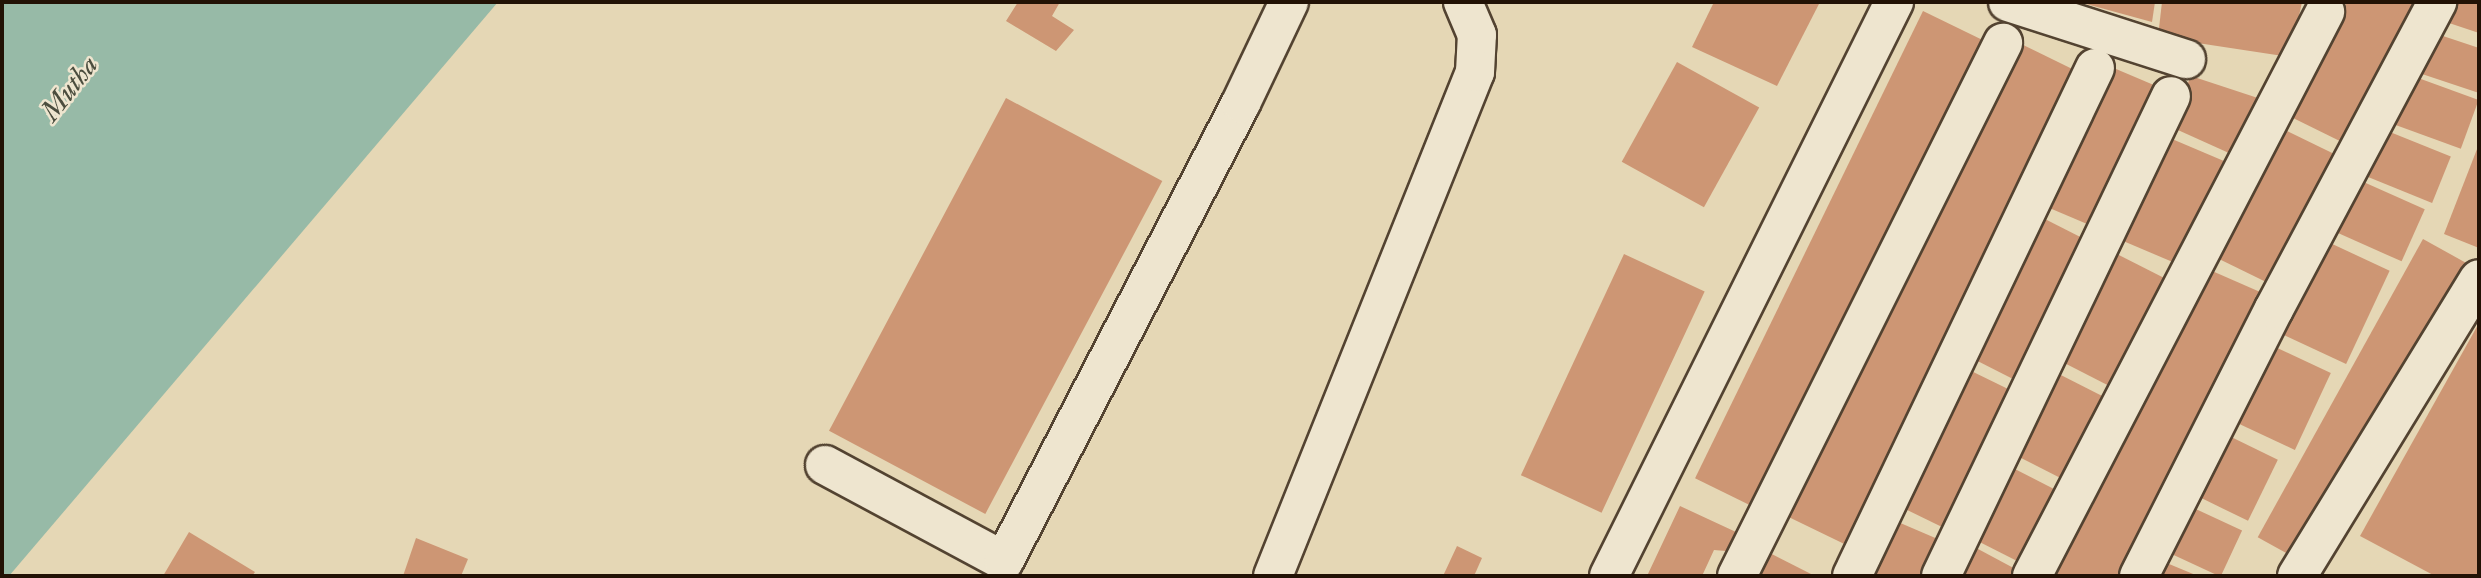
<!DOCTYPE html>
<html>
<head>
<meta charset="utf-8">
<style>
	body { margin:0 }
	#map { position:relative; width:2481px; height:578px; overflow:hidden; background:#e5d7b5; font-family:"IM FELL Double Pica",serif }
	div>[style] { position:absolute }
	.water>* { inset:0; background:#97baa7 }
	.building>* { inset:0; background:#cd9674; transform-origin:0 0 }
	.roads { filter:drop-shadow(2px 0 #534331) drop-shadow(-2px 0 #534331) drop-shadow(0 2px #534331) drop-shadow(0 -2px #534331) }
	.minor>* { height:38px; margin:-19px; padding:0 19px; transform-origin:19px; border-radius:19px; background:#eee5cf }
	span { translate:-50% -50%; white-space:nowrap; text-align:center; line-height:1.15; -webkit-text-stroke:5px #eee5cf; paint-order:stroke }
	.water-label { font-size:28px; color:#4b4d3e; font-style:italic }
	.frame { position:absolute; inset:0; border:4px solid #221205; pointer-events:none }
</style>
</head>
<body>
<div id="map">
	<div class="water">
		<i style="clip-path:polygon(2px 2px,498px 2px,9px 576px,2px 576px)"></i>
	</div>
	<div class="building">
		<i style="clip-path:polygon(1018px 2px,1060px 2px,1052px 16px,1074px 30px,1056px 51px,1006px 21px)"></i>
		<i style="clip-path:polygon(1714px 2px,1820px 2px,1777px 86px,1692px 47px)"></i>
		<i style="clip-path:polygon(2079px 2px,2155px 2px,2152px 22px)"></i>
		<i style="clip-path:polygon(2162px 2px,2302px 2px,2290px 57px,2158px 37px)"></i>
		<i style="clip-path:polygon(2347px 2px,2426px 2px,2352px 147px,2289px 116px)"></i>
		<i style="clip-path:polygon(2448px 2px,2479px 2px,2479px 33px,2440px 20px)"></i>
		<i style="left:1923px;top:11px;width:72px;height:520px;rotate:26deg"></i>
		<i style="clip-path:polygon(2431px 32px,2479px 48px,2479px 93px,2416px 72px)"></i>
		<i style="left:2015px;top:41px;width:70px;height:527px;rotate:26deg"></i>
		<i style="left:1677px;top:62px;width:94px;height:114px;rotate:29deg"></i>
		<i style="left:2109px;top:66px;width:64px;height:154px;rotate:23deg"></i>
		<i style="left:2410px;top:75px;width:73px;height:52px;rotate:20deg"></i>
		<i style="clip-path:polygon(2191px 76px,2270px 102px,2240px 158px,2169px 126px)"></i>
		<i style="left:1006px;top:98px;width:177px;height:377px;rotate:28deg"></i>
		<i style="left:2277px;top:126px;width:74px;height:145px;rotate:26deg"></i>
		<i style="left:2385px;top:130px;width:71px;height:50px;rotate:22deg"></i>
		<i style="left:2165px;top:136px;width:71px;height:113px;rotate:23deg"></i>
		<i style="clip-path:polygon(2479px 144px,2479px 248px,2444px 234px)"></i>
		<i style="left:2359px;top:180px;width:72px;height:57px;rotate:24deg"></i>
		<i style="left:2037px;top:215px;width:63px;height:157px;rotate:27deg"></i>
		<i style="left:2423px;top:239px;width:54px;height:341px;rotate:29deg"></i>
		<i style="left:2328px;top:242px;width:68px;height:103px;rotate:25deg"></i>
		<i style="left:2111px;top:251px;width:68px;height:121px;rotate:27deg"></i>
		<i style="left:1624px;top:254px;width:89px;height:244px;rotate:25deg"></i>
		<i style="clip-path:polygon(2203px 267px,2267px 295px,2129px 576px,2048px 576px)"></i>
		<i style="clip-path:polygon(2479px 323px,2479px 576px,2435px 576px,2360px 536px)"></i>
		<i style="left:2271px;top:345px;width:66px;height:85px;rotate:25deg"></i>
		<i style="left:1963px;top:367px;width:61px;height:153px;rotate:26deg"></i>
		<i style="left:2049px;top:369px;width:68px;height:92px;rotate:27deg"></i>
		<i style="left:2223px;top:433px;width:61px;height:68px;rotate:26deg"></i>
		<i style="left:2005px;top:464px;width:67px;height:81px;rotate:27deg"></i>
		<i style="left:2185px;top:504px;width:63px;height:51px;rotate:25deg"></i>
		<i style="clip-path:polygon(1680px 506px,1736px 532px,1726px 551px,1714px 550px,1702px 576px,1647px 576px)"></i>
		<i style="clip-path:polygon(1891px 519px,1947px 543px,1932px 576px,1863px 576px)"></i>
		<i style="clip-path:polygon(189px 532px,255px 572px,252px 576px,163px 576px)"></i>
		<i style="clip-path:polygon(416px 538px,468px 559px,461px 576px,403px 576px)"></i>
		<i style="clip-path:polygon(1965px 542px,2021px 572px,2019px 576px,1948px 576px)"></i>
		<i style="clip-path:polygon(1457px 546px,1482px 558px,1474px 576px,1443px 576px)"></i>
		<i style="clip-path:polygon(1762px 549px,1815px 576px,1748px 576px)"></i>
		<i style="clip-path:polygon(2157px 559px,2198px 576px,2150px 576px)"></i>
	</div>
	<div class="roads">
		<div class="minor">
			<i style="left:2008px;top:2px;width:187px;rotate:17.8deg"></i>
			<i style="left:825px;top:465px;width:203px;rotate:28.2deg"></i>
			<i style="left:1004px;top:561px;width:516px;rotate:-62.64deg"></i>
			<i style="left:1241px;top:103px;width:112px;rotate:-64.6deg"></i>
			<i style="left:1273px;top:576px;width:543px;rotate:-68.16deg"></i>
			<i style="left:1475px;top:72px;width:37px;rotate:-87deg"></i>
			<i style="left:1477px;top:35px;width:36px;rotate:-113deg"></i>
			<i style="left:1609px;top:576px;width:641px;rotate:-63.59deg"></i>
			<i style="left:1737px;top:576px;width:596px;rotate:-63.48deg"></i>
			<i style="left:1852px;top:576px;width:563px;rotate:-64.44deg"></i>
			<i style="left:1941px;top:576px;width:532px;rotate:-64.4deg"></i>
			<i style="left:2032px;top:576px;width:636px;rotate:-62.55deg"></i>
			<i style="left:2139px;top:576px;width:299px;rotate:-63.2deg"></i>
			<i style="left:2274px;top:309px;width:348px;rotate:-62deg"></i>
			<i style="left:2297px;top:576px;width:348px;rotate:-58.5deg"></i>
		</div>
	</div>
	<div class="water-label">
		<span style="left:70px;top:89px;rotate:-52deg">Mutha</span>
	</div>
	<div class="frame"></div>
</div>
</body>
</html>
